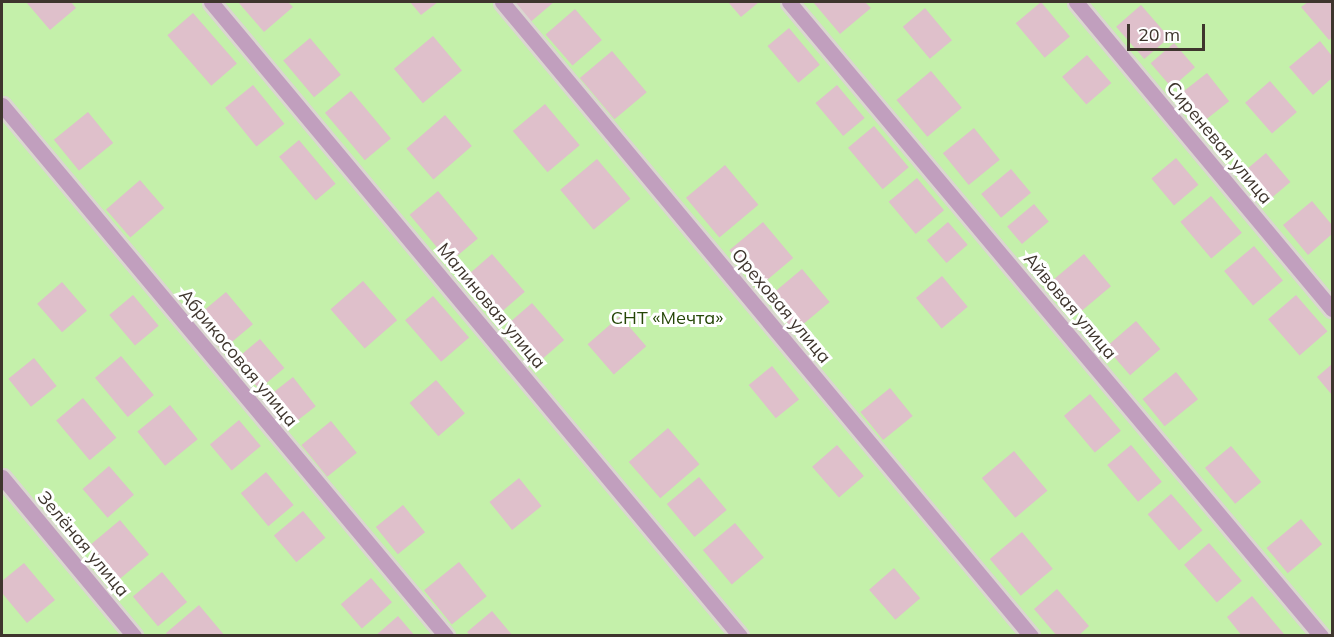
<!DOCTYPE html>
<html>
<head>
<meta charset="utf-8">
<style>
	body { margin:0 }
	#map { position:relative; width:1334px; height:637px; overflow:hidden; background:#fef9f5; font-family:Mulish,sans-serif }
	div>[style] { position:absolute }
	.green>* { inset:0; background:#c4f0aa; transform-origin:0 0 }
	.building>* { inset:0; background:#dfc0cb; transform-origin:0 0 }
	.roads { filter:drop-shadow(2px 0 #dbd6d1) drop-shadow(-2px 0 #dbd6d1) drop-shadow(0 2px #dbd6d1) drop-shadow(0 -2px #dbd6d1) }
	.minor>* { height:15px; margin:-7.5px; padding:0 7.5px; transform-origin:7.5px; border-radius:7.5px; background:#c19fbe }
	span { translate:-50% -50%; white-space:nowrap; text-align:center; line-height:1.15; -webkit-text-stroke:6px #fff; paint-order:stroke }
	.street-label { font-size:18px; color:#3e352d }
	.park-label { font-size:18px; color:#254607 }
	.frame { position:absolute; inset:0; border:3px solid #3e352d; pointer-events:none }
	.scale { position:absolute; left:1127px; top:24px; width:78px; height:27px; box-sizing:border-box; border:3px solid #3e352d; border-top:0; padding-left:8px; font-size:18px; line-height:21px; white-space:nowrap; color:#3e352d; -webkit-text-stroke:4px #fff; paint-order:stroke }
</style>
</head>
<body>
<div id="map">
	<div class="green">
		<i style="left:2px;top:2px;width:1330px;height:633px"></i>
	</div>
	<div class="building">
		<i style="clip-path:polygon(26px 2px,71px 2px,76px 8px,50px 30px)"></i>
		<i style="clip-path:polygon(238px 2px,288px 2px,293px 7px,264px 32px)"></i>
		<i style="clip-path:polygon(410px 2px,438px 2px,421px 15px)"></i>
		<i style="clip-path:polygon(508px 2px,554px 2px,527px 25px)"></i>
		<i style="clip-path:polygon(728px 2px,759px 2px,741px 17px)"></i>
		<i style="clip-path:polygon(813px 2px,865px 2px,871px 8px,840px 34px)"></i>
		<i style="left:1041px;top:2px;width:45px;height:33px;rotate:50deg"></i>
		<i style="clip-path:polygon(1308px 2px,1332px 2px,1332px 37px,1329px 40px,1301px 7px)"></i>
		<i style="left:1141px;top:5px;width:43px;height:33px;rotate:49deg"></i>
		<i style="left:925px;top:8px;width:42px;height:29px;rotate:50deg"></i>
		<i style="left:575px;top:9px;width:41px;height:39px;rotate:49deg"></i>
		<i style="left:193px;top:13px;width:67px;height:34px;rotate:49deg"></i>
		<i style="left:789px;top:28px;width:48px;height:28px;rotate:50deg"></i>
		<i style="left:433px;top:36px;width:45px;height:51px;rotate:50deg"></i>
		<i style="left:310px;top:38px;width:48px;height:35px;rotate:50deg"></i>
		<i style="clip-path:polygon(1320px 41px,1332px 56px,1332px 78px,1313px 95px,1289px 67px)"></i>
		<i style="left:1174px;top:43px;width:32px;height:31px;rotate:49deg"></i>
		<i style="left:612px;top:51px;width:54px;height:42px;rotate:50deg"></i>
		<i style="left:1087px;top:55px;width:37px;height:33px;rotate:49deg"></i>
		<i style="left:931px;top:71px;width:48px;height:45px;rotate:50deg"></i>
		<i style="left:1207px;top:73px;width:36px;height:37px;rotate:52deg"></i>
		<i style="left:1270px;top:81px;width:41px;height:33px;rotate:49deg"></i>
		<i style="left:253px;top:85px;width:50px;height:36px;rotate:51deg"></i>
		<i style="left:837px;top:85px;width:43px;height:28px;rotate:50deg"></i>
		<i style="left:351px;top:91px;width:62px;height:34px;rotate:50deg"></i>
		<i style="left:545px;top:104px;width:54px;height:42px;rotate:50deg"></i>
		<i style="left:88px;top:112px;width:40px;height:44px;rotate:51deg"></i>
		<i style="left:445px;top:115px;width:41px;height:51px;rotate:49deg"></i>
		<i style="left:874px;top:126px;width:54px;height:34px;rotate:50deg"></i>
		<i style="left:974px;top:128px;width:41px;height:40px;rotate:51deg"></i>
		<i style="left:299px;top:140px;width:57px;height:26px;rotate:50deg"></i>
		<i style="left:1266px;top:153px;width:38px;height:35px;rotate:50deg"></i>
		<i style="left:1176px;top:158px;width:35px;height:32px;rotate:50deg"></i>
		<i style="left:597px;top:159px;width:52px;height:48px;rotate:50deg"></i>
		<i style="left:725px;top:165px;width:52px;height:51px;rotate:50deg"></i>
		<i style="left:1011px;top:169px;width:31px;height:39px;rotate:50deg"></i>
		<i style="left:917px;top:178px;width:42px;height:37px;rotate:50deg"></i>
		<i style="left:140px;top:180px;width:37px;height:45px;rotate:49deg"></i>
		<i style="left:438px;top:191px;width:62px;height:37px;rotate:50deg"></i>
		<i style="left:1211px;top:196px;width:48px;height:40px;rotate:50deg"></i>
		<i style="clip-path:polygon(1312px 201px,1332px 225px,1332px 234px,1308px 255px,1283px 225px)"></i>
		<i style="left:1034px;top:204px;width:23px;height:35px;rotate:50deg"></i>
		<i style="left:763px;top:222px;width:47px;height:44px;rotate:50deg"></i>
		<i style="left:948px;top:222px;width:30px;height:28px;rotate:49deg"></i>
		<i style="left:1254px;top:246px;width:45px;height:39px;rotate:50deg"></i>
		<i style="left:492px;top:254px;width:50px;height:37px;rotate:49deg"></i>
		<i style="left:1084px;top:254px;width:42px;height:42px;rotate:50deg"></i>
		<i style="left:802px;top:269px;width:43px;height:46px;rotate:50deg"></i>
		<i style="left:942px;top:276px;width:40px;height:34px;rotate:50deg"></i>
		<i style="left:363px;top:281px;width:52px;height:43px;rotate:49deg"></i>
		<i style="left:62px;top:282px;width:38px;height:33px;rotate:49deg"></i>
		<i style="left:226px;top:292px;width:42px;height:41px;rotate:50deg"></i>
		<i style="left:133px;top:295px;width:40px;height:31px;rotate:50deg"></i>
		<i style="left:1296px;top:295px;width:48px;height:37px;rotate:49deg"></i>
		<i style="left:433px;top:296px;width:55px;height:37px;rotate:49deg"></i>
		<i style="left:532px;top:303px;width:49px;height:35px;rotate:49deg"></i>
		<i style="left:620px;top:316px;width:40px;height:43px;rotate:49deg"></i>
		<i style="left:1136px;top:321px;width:37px;height:40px;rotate:49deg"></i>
		<i style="left:260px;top:339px;width:38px;height:33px;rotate:50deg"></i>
		<i style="left:121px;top:356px;width:51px;height:34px;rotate:50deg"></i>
		<i style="left:34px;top:358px;width:36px;height:33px;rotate:51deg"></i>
		<i style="clip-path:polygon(1332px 364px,1332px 395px,1317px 377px)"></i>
		<i style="left:772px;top:366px;width:43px;height:30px;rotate:51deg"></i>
		<i style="left:1176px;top:372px;width:35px;height:43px;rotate:51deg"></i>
		<i style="left:293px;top:377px;width:37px;height:40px;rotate:52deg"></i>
		<i style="left:436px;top:380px;width:44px;height:35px;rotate:49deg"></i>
		<i style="left:890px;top:388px;width:36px;height:38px;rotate:51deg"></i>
		<i style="left:1090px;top:394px;width:48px;height:34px;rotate:50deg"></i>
		<i style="left:83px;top:398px;width:52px;height:35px;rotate:50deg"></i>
		<i style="left:170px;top:405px;width:44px;height:42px;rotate:51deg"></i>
		<i style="left:239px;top:420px;width:34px;height:38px;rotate:50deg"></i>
		<i style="left:331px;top:421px;width:41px;height:38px;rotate:51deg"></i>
		<i style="left:668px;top:428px;width:48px;height:52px;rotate:49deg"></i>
		<i style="left:837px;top:445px;width:41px;height:33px;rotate:49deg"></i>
		<i style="left:1131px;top:445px;width:48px;height:31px;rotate:50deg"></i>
		<i style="left:1231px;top:446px;width:47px;height:34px;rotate:50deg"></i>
		<i style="left:1014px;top:451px;width:52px;height:42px;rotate:50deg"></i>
		<i style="left:109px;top:466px;width:38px;height:35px;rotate:49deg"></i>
		<i style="left:266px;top:472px;width:43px;height:33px;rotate:50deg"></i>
		<i style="left:699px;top:477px;width:43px;height:42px;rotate:50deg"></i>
		<i style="left:519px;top:478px;width:36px;height:38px;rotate:51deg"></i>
		<i style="left:1171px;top:494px;width:48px;height:31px;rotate:49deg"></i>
		<i style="left:403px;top:505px;width:35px;height:35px;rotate:51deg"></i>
		<i style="left:303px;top:511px;width:35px;height:38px;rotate:50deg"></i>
		<i style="left:1301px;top:519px;width:33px;height:45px;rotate:50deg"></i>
		<i style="left:120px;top:520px;width:45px;height:39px;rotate:50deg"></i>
		<i style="left:735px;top:523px;width:45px;height:42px;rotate:50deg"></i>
		<i style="left:1022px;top:532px;width:48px;height:42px;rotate:50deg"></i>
		<i style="left:1209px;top:543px;width:50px;height:33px;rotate:49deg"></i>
		<i style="left:459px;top:562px;width:44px;height:45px;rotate:51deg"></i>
		<i style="clip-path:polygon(24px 563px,55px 600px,27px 623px,2px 593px,2px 581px)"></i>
		<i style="left:894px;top:568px;width:40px;height:33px;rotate:49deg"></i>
		<i style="left:162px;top:572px;width:39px;height:38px;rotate:50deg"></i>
		<i style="left:371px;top:578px;width:32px;height:40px;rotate:49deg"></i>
		<i style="clip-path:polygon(1057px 589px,1089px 626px,1078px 636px,1057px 636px,1034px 609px)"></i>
		<i style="clip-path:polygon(1252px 596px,1284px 634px,1282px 636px,1242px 636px,1227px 617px)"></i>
		<i style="clip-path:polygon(199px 605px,225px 636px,168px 636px,166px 633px)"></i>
		<i style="clip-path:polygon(492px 611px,513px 636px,470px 636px,467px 632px)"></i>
		<i style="clip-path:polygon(398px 616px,415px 636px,375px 636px)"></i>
	</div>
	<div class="roads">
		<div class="minor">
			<i style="left:211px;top:2px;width:826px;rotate:50.16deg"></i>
			<i style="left:502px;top:2px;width:826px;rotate:50.16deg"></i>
			<i style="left:789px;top:2px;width:828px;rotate:50deg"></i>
			<i style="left:1076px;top:2px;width:400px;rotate:50.2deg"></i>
			<i style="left:2px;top:105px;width:692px;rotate:50.1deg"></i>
			<i style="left:2px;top:477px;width:207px;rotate:50.3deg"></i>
		</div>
	</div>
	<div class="street-label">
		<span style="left:1219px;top:143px;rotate:50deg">Сиреневая улица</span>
		<span style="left:491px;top:306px;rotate:50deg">Малиновая улица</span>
		<span style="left:781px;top:306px;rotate:50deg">Ореховая улица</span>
		<span style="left:1070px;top:306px;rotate:50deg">Айвовая улица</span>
		<span style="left:238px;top:358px;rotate:50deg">Абрикосовая улица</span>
		<span style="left:83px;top:544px;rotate:50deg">Зелёная улица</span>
	</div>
	<div class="park-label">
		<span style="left:667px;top:318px">СНТ «Мечта»</span>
	</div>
	<div class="frame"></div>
	<div class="scale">20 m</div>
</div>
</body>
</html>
